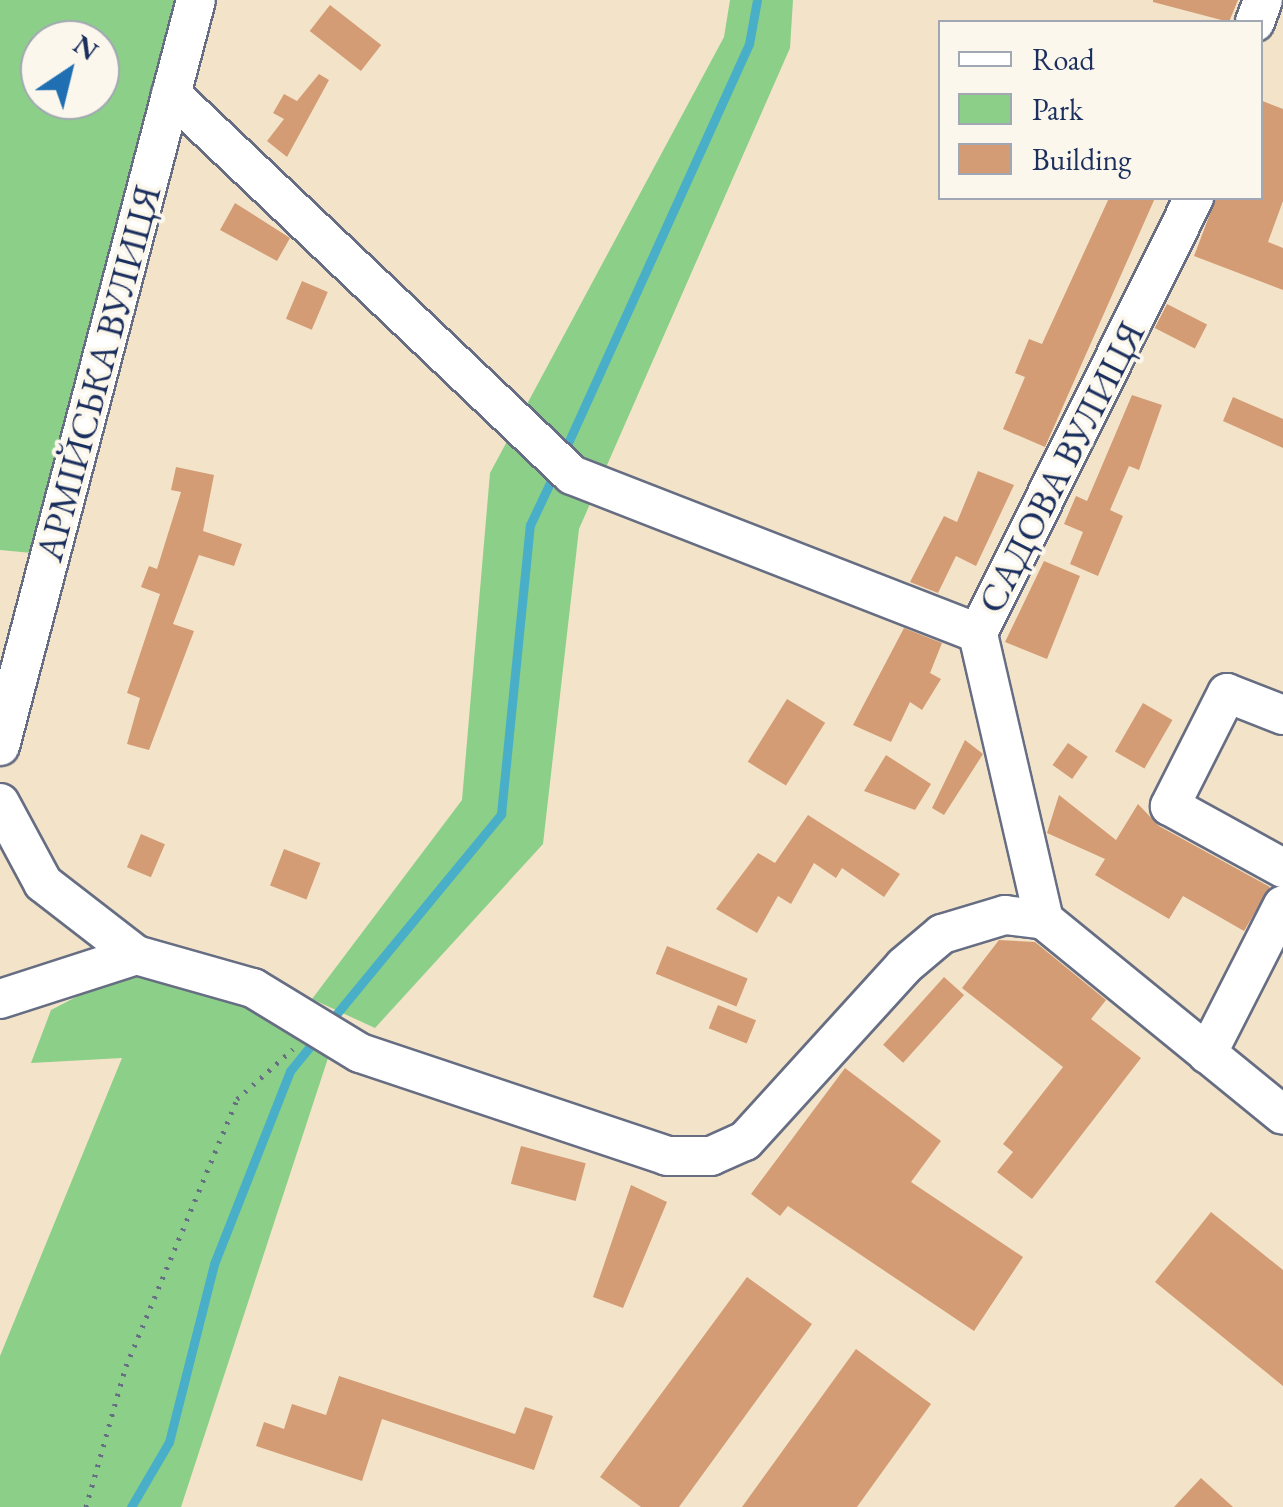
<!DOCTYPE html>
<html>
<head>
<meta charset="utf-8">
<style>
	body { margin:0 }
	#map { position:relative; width:1283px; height:1507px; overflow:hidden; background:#f3e4c9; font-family:"EB Garamond",serif }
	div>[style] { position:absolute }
	.green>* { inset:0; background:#8ccf88 }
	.stream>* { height:9px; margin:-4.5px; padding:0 4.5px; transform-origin:4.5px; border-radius:4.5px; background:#49afc8 }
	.building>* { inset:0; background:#d39c75; transform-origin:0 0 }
	.path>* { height:5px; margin-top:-2.5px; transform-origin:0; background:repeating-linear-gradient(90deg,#676e83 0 2.5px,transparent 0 10.5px) }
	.roads { filter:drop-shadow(2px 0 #676e83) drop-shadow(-2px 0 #676e83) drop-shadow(0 2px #676e83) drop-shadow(0 -2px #676e83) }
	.minor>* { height:38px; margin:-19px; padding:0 19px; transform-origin:19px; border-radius:19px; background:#fff }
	span { translate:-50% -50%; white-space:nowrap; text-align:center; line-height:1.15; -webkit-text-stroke:8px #fbf7ec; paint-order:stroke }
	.street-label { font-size:38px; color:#1b2f5e }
	.legend { position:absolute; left:938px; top:20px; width:325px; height:180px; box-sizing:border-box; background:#fbf7ec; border:2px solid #a1a7b3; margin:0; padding:12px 18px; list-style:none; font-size:30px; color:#1b2f5e }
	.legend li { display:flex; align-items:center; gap:20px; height:50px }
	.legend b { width:50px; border:2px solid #a1a7b3 }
	.north { position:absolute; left:20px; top:20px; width:100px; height:100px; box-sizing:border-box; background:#fbf7ec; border:2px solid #a1a7b3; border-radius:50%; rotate:35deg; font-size:28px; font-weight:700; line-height:40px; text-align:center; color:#1b2f5e }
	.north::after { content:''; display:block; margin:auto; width:35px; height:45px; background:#1f6fb2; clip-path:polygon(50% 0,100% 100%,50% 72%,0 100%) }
</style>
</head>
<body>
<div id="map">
	<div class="green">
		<i style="clip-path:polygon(evenodd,0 0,184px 0,43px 554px,0 550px,0 0,40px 40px,100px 40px,100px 100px,40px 100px,40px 40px)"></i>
		<i style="clip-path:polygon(730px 0,793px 0,790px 48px,579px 529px,543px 844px,375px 1028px,312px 999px,462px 800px,490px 473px,724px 37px)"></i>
		<i style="clip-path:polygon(146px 976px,267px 1010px,330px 1052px,181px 1507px,0 1507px,0 1356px,122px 1058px,31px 1063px,51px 1010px,103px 983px)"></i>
	</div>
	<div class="stream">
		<i style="left:563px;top:454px;width:450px;rotate:-65.6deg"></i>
		<i style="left:749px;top:44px;width:45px;rotate:-79.7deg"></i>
		<i style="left:329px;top:1023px;width:271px;rotate:-50.5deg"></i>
		<i style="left:501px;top:814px;width:290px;rotate:-84.3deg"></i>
		<i style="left:530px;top:525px;width:59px;rotate:-64.7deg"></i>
		<i style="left:131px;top:1507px;width:75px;rotate:-59.7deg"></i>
		<i style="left:169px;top:1442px;width:184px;rotate:-75.8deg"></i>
		<i style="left:214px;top:1264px;width:207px;rotate:-68.5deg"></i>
		<i style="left:290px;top:1071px;width:41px;rotate:-50.9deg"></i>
	</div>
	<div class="building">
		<i style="clip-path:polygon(1238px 0,1229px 22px,1153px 2px,1153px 0)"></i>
		<i style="left:330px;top:5px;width:65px;height:33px;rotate:38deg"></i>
		<i style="clip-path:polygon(319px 74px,329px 80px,287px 157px,267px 141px,284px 119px,273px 113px,284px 94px,297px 101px)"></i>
		<i style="clip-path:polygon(1260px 100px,1283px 109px,1283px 201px,1268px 242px,1283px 248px,1283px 290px,1194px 256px,1216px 198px,1260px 198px)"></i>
		<i style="clip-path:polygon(1109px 198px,1155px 198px,1045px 447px,1003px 429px,1025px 377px,1015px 373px,1029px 339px,1042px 344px)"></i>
		<i style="clip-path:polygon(235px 203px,290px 238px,277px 261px,220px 230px)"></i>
		<i style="left:302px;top:281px;width:28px;height:41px;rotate:23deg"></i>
		<i style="left:1167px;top:304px;width:45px;height:27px;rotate:27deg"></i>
		<i style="clip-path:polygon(1132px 395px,1162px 405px,1139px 470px,1129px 466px,1110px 510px,1123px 516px,1098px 576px,1070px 564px,1083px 532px,1064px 524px,1076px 496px,1087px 501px)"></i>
		<i style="clip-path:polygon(1233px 397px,1283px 419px,1283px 448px,1223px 421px)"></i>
		<i style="clip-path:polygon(176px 467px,214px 475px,203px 531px,242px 544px,234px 566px,199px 555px,173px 624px,194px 631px,149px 750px,127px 744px,140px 698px,127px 693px,160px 594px,141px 587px,149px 566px,157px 569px,181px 492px,171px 490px)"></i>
		<i style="clip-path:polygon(978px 471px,1014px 485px,976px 566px,956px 556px,938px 593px,910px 582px,944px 516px,957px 522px)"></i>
		<i style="clip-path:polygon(1044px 561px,1080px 576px,1047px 659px,1005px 642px)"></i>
		<i style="clip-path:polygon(904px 628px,942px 643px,930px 673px,941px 679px,922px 710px,910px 702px,891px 742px,853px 725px)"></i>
		<i style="left:787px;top:699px;width:45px;height:74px;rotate:32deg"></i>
		<i style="left:1143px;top:703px;width:34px;height:56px;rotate:30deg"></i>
		<i style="clip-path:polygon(965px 740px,983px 754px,944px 815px,932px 808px)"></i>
		<i style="left:1068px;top:743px;width:24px;height:27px;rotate:35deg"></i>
		<i style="clip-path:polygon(886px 755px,931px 784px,915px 810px,864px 791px)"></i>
		<i style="clip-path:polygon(1059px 795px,1116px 840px,1138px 804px,1159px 826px,1270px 887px,1244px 931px,1183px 896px,1169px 919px,1095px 875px,1105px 859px,1047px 833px)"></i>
		<i style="clip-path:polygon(808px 815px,900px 874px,884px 897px,842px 868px,836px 878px,814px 863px,791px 904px,778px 896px,757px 933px,716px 909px,758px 853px,775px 863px)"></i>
		<i style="left:141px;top:834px;width:26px;height:36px;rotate:23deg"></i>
		<i style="left:284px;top:849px;width:39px;height:39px;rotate:21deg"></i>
		<i style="clip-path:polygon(999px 940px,1035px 942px,1106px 1000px,1091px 1019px,1141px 1058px,1032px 1199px,997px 1172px,1013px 1152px,1003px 1144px,1063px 1067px,962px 988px)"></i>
		<i style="left:667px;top:946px;width:87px;height:30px;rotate:22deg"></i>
		<i style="left:944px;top:977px;width:27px;height:91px;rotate:42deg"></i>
		<i style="left:718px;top:1005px;width:41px;height:25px;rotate:22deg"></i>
		<i style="clip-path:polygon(845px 1068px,941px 1141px,911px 1182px,1023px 1257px,974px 1331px,788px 1206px,780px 1216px,751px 1194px)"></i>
		<i style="left:521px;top:1146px;width:67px;height:39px;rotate:15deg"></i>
		<i style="clip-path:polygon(631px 1185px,667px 1202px,623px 1308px,593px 1297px)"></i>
		<i style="clip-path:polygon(1211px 1212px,1283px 1270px,1283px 1386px,1155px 1282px)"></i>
		<i style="clip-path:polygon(747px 1277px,812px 1324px,679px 1507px,641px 1507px,600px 1477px)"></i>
		<i style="clip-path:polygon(856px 1349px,931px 1404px,857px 1507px,742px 1507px)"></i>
		<i style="clip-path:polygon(339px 1376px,515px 1434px,525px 1407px,553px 1416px,534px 1470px,382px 1419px,362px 1481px,256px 1446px,264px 1422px,284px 1429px,292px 1404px,326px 1415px)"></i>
		<i style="clip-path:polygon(1201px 1478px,1233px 1507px,1174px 1507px)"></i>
	</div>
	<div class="path">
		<i style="left:86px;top:1507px;width:147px;rotate:-74.2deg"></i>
		<i style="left:126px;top:1366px;width:289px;rotate:-67.4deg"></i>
		<i style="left:237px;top:1099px;width:75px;rotate:-41.8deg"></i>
	</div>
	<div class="roads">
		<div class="minor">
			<i style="left:1255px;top:22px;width:23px;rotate:-70deg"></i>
			<i style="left:171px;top:94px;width:553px;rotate:43.53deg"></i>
			<i style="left:572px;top:475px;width:436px;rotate:21.3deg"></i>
			<i style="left:1283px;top:715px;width:60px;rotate:-158.6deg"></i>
			<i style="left:1227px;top:693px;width:127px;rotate:116.8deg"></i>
			<i style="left:1170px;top:806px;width:129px;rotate:28.8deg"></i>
			<i style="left:0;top:746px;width:771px;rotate:-75.28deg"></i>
			<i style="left:0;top:803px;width:91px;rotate:61.7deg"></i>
			<i style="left:43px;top:883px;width:118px;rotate:37.7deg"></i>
			<i style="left:136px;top:955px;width:122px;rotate:15.8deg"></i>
			<i style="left:253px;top:988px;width:125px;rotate:31.3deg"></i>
			<i style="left:360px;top:1053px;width:324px;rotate:18.5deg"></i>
			<i style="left:667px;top:1156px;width:44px"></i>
			<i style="left:711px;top:1156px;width:37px;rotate:-24deg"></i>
			<i style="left:745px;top:1141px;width:236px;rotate:-47.7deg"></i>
			<i style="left:904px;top:966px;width:50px;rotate:-40.1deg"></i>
			<i style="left:942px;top:934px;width:66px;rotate:-16.8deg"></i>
			<i style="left:1005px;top:915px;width:39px;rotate:7deg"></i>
			<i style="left:1044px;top:920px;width:308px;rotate:39.2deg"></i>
			<i style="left:1044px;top:920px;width:294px;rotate:-103deg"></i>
			<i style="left:978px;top:633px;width:486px;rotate:-63.6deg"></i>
			<i style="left:0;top:999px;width:143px;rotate:-17.9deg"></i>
			<i style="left:1207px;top:1054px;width:167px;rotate:-63deg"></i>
		</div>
	</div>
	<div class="street-label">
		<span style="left:98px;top:373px;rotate:-75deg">АРМІЙСЬКА ВУЛИЦЯ</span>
		<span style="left:1061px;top:467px;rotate:-63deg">САДОВА ВУЛИЦЯ</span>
	</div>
	<ul class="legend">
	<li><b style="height:12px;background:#fff"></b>Road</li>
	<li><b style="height:28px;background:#8ccf88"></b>Park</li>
	<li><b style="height:28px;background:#d39c75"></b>Building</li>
	</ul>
	<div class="north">N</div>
</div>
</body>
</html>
